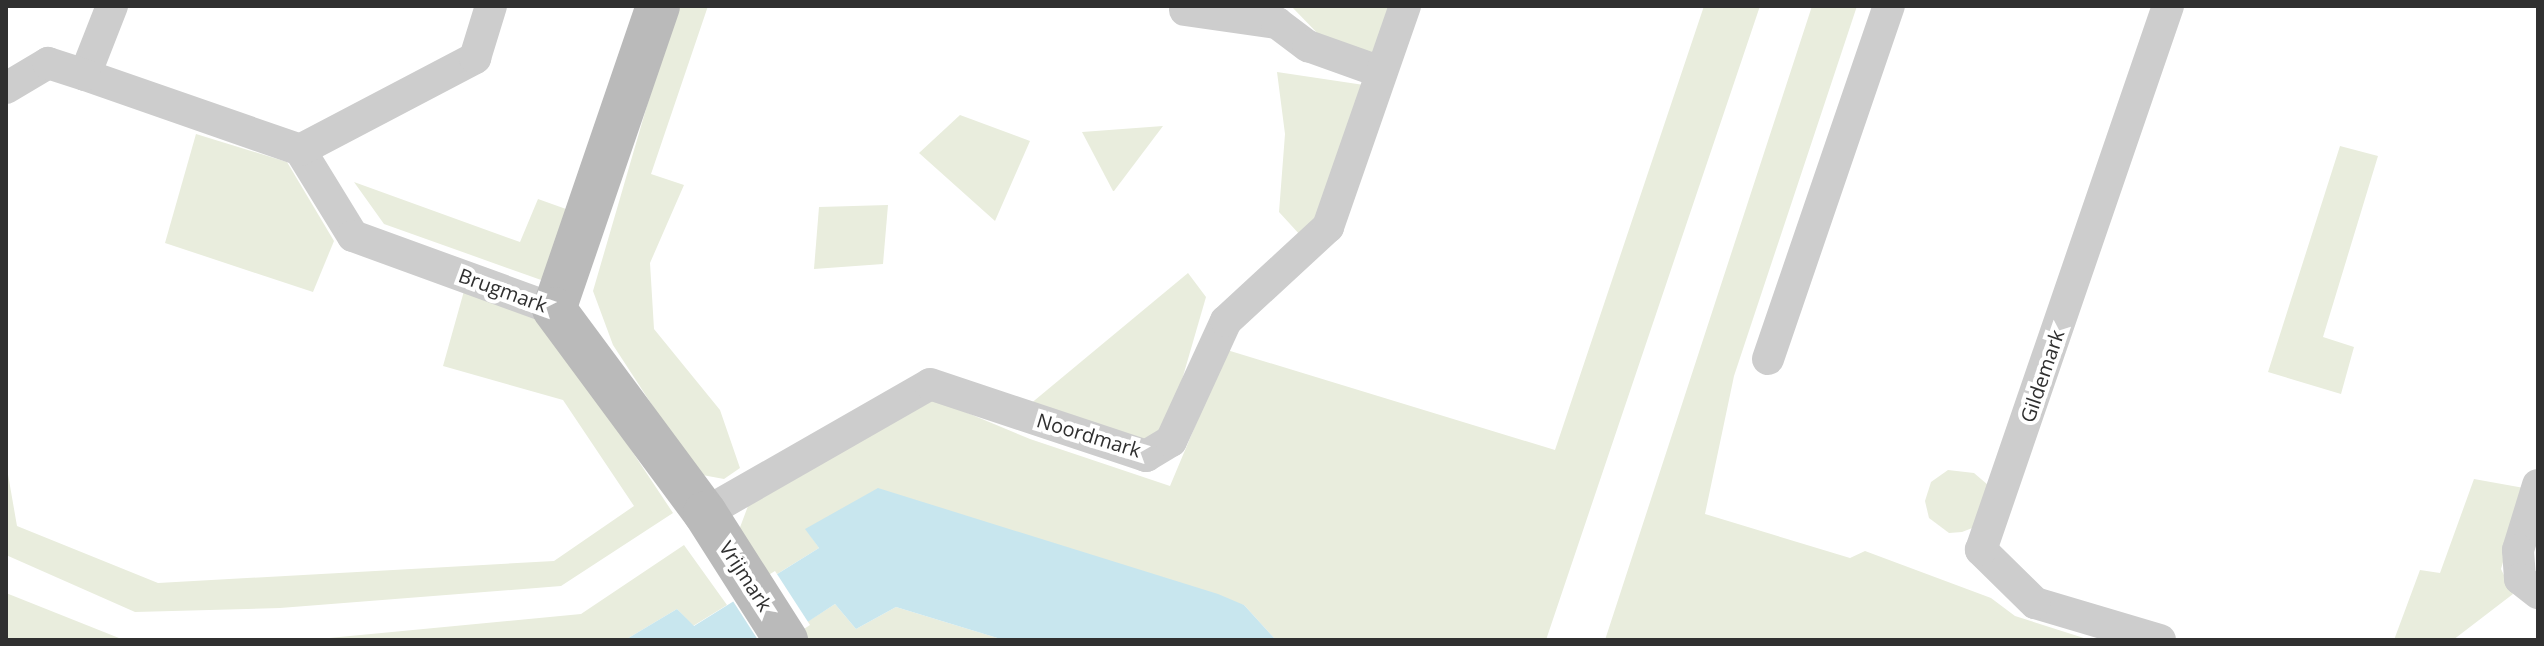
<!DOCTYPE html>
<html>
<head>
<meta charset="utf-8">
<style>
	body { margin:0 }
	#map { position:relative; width:2544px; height:646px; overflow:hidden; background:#fff; font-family:"Open Sans",sans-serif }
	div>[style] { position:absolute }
	.green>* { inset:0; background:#e9eddd }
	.water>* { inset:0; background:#c8e6ee }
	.pier>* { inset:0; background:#fff }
	.street>* { height:32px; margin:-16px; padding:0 16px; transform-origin:16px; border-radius:16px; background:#cdcdcd }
	.secondary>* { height:44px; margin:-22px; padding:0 22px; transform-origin:22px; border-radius:22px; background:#bababa }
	span { translate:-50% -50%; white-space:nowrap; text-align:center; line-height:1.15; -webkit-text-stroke:8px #fff; paint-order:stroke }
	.street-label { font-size:20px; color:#303030 }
	.frame { position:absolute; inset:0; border:8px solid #303030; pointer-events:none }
</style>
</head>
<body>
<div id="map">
	<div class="green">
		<i style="clip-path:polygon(676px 6px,708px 6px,651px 174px,684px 185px,650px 263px,654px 329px,720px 410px,740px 468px,724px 479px,697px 474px,613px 345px,593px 291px)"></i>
		<i style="clip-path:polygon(1291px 6px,1395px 6px,1368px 62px,1324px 40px)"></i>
		<i style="clip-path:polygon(1704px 6px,1760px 6px,1546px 640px,1276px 640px,1244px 605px,806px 529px,819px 548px,769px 579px,739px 530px,748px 506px,934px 399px,1030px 439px,1170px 486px,1227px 350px,1555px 450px)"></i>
		<i style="clip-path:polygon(1812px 6px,1857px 6px,1734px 376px,1705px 514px,1850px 558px,1865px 551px,1991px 598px,2015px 616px,2090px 640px,1605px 640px)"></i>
		<i style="clip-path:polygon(1277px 72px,1364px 85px,1321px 220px,1301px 236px,1279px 212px,1285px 134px)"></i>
		<i style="clip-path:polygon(960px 115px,1030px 141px,995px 221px,919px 153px)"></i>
		<i style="clip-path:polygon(1163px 126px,1114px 191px,1113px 191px,1082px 132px)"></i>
		<i style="clip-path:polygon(196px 134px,287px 162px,334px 241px,313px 292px,165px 243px)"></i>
		<i style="clip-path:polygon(2340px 146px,2378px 156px,2323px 337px,2354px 347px,2341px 394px,2268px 372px)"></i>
		<i style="clip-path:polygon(354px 182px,520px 242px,538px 199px,566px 209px,544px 281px,384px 224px)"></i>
		<i style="clip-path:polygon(888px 205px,883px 264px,814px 269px,819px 207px)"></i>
		<i style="clip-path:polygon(1188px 273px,1206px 297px,1168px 428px,1146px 443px,1029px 405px)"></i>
		<i style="clip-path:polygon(464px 291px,543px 317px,673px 513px,561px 586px,280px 608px,135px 612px,6px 555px,6px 463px,17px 526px,158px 583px,554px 561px,634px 506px,563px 400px,443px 366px)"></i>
		<i style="clip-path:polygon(1948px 470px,1974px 473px,1988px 485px,1980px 525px,1962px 532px,1949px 533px,1929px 518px,1925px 501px,1931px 482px)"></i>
		<i style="clip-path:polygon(2474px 479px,2524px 488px,2501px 569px,2513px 594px,2453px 640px,2394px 640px,2420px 570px,2440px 573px)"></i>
		<i style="clip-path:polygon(684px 545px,727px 605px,693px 626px,677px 609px,625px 640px,308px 640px,581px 614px)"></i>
		<i style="clip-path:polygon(6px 593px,124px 640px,6px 640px)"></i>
		<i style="clip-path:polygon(835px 604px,856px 629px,896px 607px,1004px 640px,807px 640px,799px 627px)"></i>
	</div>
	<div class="water">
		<i style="clip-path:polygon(878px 488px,1218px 594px,1244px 605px,1276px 640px,1004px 640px,896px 607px,856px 629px,835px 604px,780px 640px,625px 640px,677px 609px,694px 626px,819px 548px,805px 529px)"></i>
	</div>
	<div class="pier">
		<i style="clip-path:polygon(775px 571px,810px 625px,787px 640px,758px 640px,731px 598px)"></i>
	</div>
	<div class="street">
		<i style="left:112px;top:6px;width:74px;rotate:111.4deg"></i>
		<i style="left:85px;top:75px;width:228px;rotate:19.2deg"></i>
		<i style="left:300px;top:150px;width:101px;rotate:58.4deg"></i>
		<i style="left:353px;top:236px;width:214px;rotate:20deg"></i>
		<i style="left:1185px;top:10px;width:93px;rotate:8deg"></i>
		<i style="left:1277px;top:23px;width:39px;rotate:37deg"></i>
		<i style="left:1308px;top:46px;width:77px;rotate:19.6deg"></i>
		<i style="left:6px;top:88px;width:49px;rotate:-30.8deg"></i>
		<i style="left:48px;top:63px;width:39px;rotate:18deg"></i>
		<i style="left:300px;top:150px;width:198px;rotate:-27.7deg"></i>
		<i style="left:475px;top:58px;width:54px;rotate:-72.9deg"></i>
		<i style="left:1768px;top:359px;width:373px;rotate:-71.1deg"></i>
		<i style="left:2538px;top:485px;width:68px;rotate:107.1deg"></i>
		<i style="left:2518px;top:550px;width:29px;rotate:86deg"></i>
		<i style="left:2520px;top:579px;width:23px;rotate:38deg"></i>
		<i style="left:705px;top:513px;width:259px;rotate:-29.8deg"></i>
		<i style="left:930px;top:384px;width:228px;rotate:18.4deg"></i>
		<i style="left:1146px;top:456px;width:29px;rotate:-31deg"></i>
		<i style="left:1171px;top:441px;width:132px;rotate:-65.4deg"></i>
		<i style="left:1226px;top:321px;width:139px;rotate:-42.7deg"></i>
		<i style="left:1328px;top:227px;width:234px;rotate:-70.8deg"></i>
		<i style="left:2160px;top:640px;width:130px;rotate:-163.5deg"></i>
		<i style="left:2035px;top:603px;width:76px;rotate:-135.5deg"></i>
		<i style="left:1981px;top:550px;width:575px;rotate:-71.03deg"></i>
	</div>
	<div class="secondary">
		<i style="left:658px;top:6px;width:320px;rotate:108.9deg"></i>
		<i style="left:554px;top:309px;width:254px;rotate:53.5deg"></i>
		<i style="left:705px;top:513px;width:151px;rotate:57.5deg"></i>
	</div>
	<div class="street-label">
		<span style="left:503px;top:290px;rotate:20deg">Brugmark</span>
		<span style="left:2042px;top:376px;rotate:-71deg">Gildemark</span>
		<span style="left:1089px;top:435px;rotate:17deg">Noordmark</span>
		<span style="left:746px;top:576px;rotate:57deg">Vrijmark</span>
	</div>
	<div class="frame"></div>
</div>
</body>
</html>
